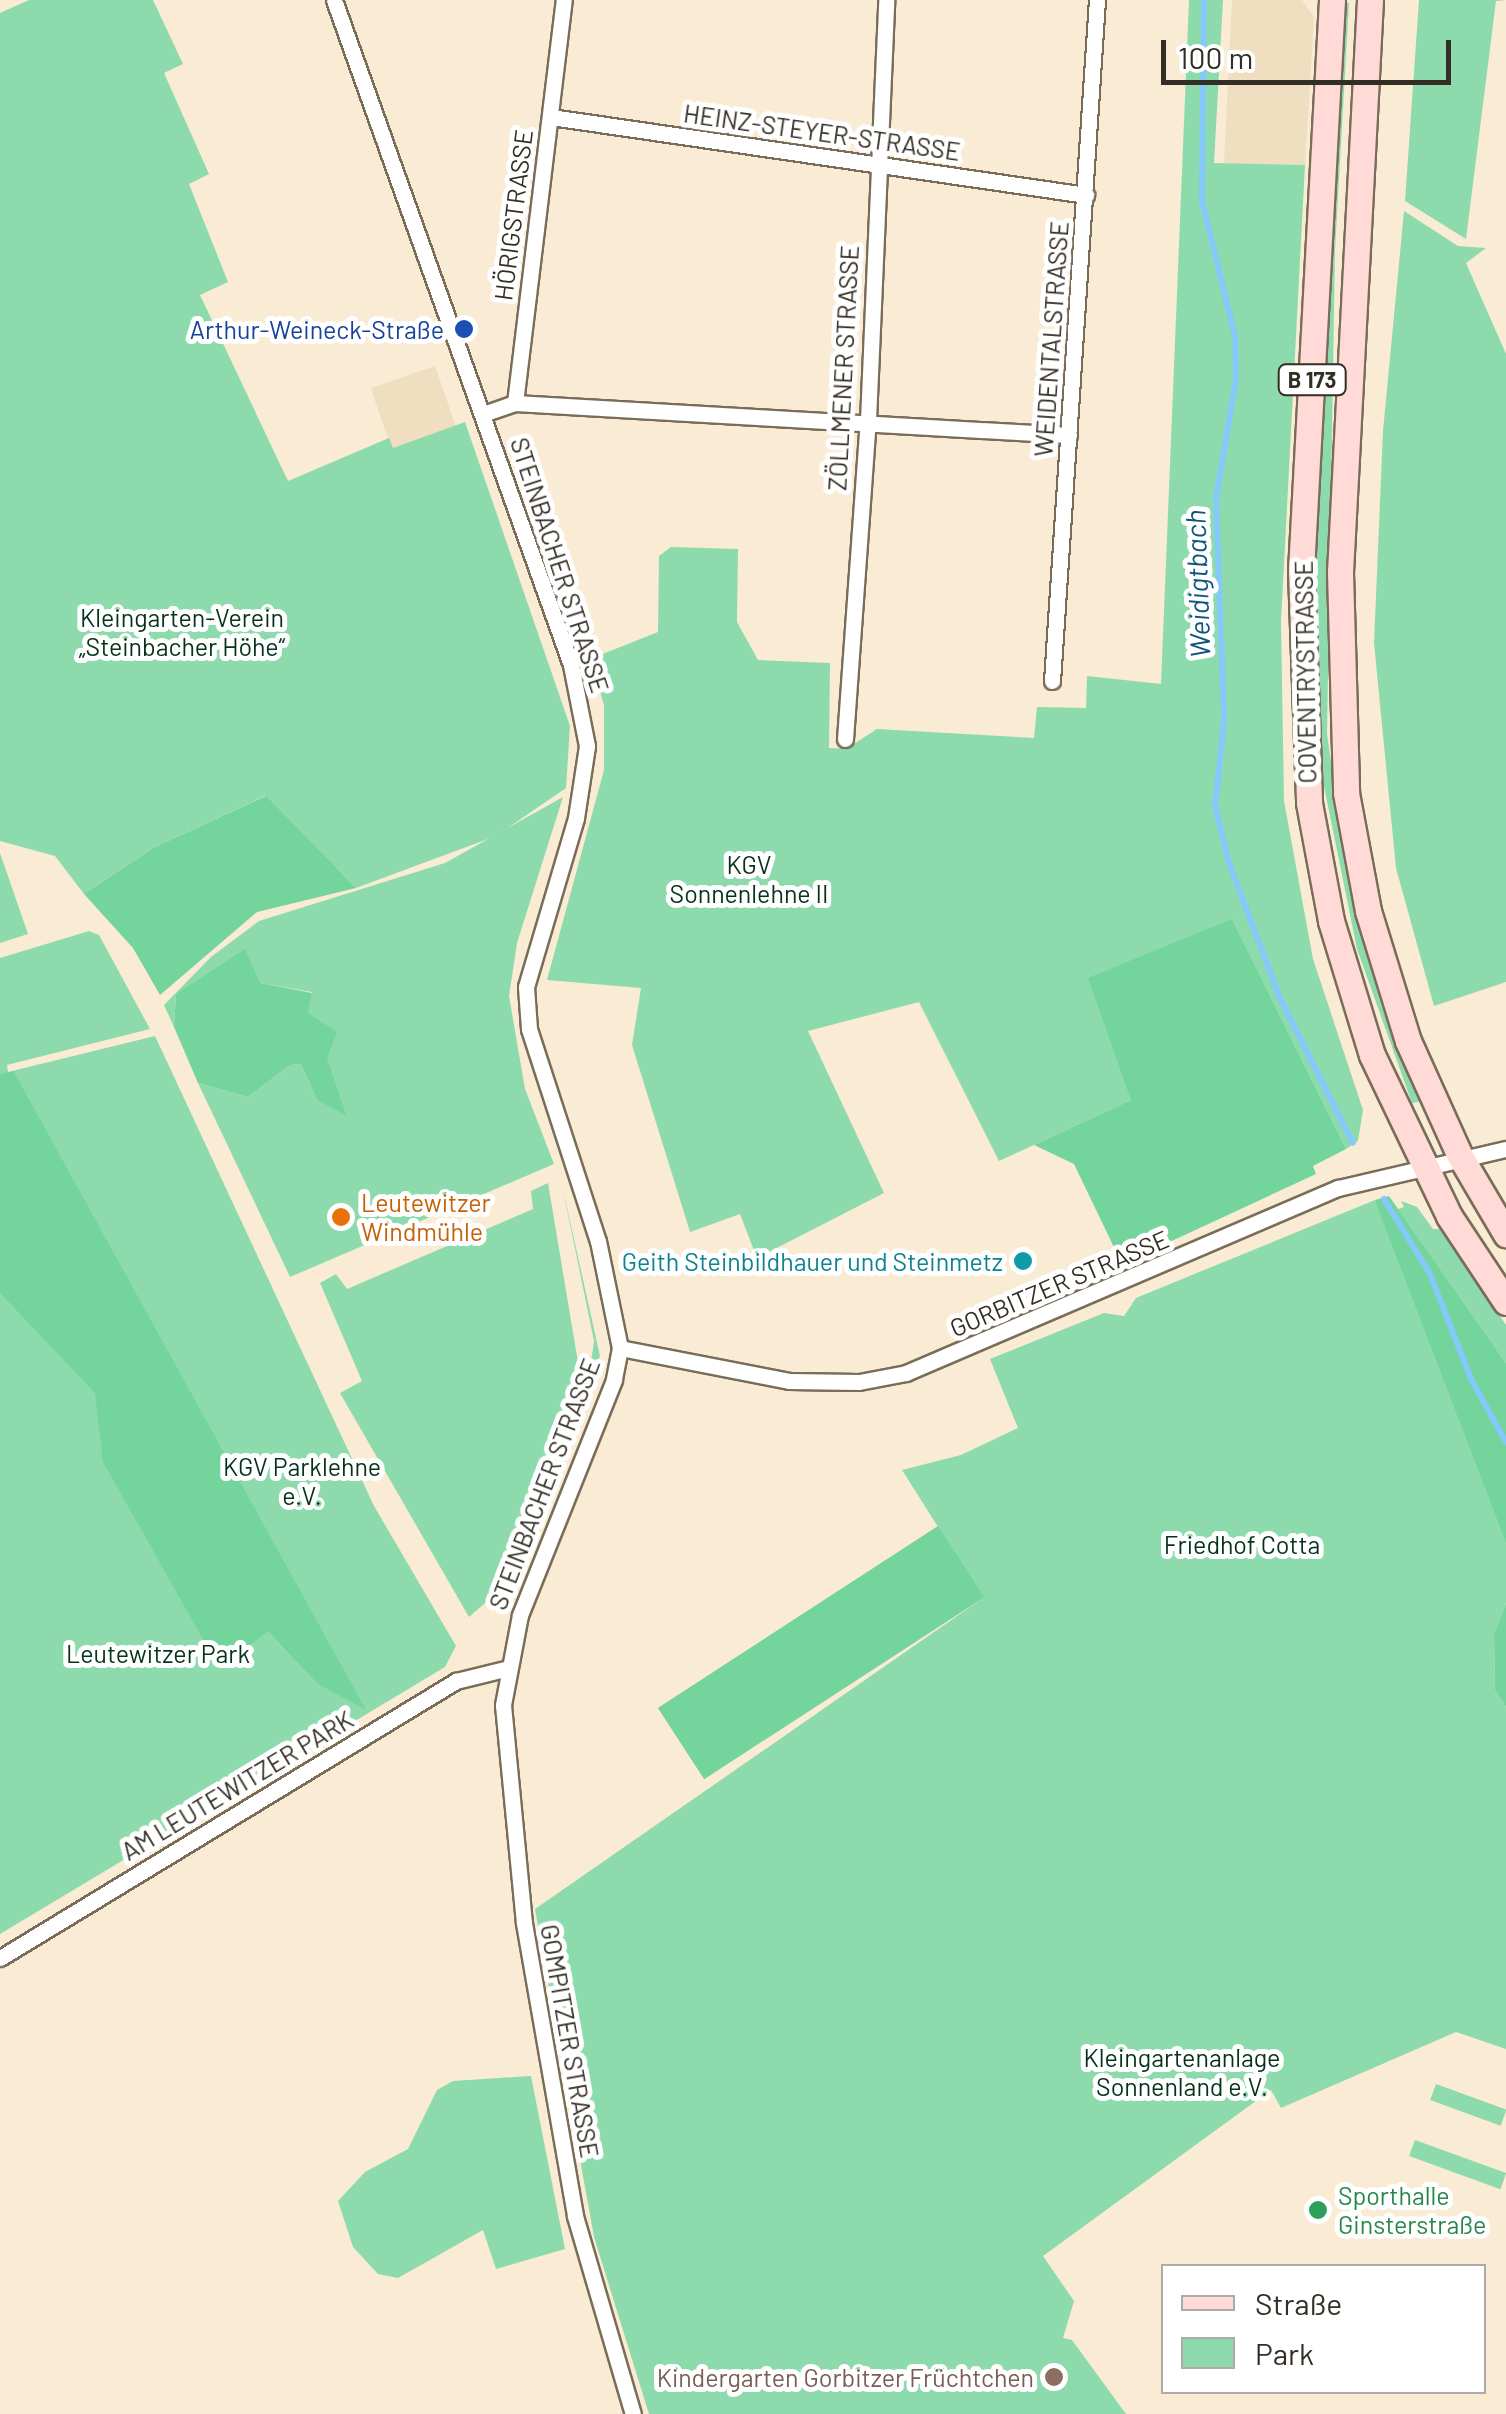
<!DOCTYPE html>
<html>
<head>
<meta charset="utf-8">
<style>
	body { margin:0 }
	#map { position:relative; width:1506px; height:2414px; overflow:hidden; background:#f9ebd4; font-family:Barlow,sans-serif }
	div>[style] { position:absolute }
	.built>* { inset:0; background:#efdec0; transform-origin:0 0 }
	.green>* { inset:0; background:#8ddbac; transform-origin:0 0 }
	.forest>* { inset:0; background:#73d49c; transform-origin:0 0 }
	.stream>* { height:6px; margin:-3px; padding:0 3px; transform-origin:3px; border-radius:3px; background:#84c9f9 }
	.roads { filter:drop-shadow(2px 0 #796d59) drop-shadow(-2px 0 #796d59) drop-shadow(0 2px #796d59) drop-shadow(0 -2px #796d59) }
	.street>* { height:15px; margin:-7.5px; padding:0 7.5px; transform-origin:7.5px; border-radius:7.5px; background:#fff }
	.primary>* { height:25px; margin:-12.5px; padding:0 12.5px; transform-origin:12.5px; border-radius:12.5px; background:#ffdad7 }
	.dots>* { width:28px; height:28px; translate:-50% -50%; box-sizing:border-box; border:5px solid #fff; border-radius:50% }
	span { translate:-50% -50%; white-space:nowrap; text-align:center; line-height:1.15; -webkit-text-stroke:10px #fff; paint-order:stroke }
	.shield-label span { padding:2px 8px; background:#fff; border:2px solid; border-radius:8px; -webkit-text-stroke-width:0 }
	.shield-label { font-size:22px; color:#332e25; font-weight:700 }
	.street-label { font-size:25px; color:#332e25 }
	.transit-label { font-size:25px; color:#164399 }
	.right { translate:-100% -50%; text-align:right }
	.park-label { font-size:25px; color:#06321c }
	.food-label { font-size:25px; color:#c56008 }
	.left { translate:0 -50%; text-align:left }
	.culture-label { font-size:25px; color:#0d838f }
	.leisure-label { font-size:25px; color:#27864d }
	.education-label { font-size:25px; color:#785e54 }
	.water-label { font-size:28px; color:#10557c; font-style:italic }
	.legend { position:absolute; left:1161px; top:2264px; width:325px; height:130px; box-sizing:border-box; background:#fff; border:2px solid #adaba8; margin:0; padding:12px 18px; list-style:none; font-size:30px; color:#332e25 }
	.legend li { display:flex; align-items:center; gap:20px; height:50px }
	.legend b { width:50px; border:2px solid #adaba8 }
	.scale { position:absolute; left:1161px; top:40px; width:290px; height:45px; box-sizing:border-box; border:5px solid #332e25; border-top:0; padding-left:12px; font-size:30px; line-height:35px; white-space:nowrap; color:#332e25; -webkit-text-stroke:8px #fff; paint-order:stroke }
</style>
</head>
<body>
<div id="map">
	<div class="built">
		<i style="clip-path:polygon(1232px 0,1302px 0,1314px 17px,1305px 165px,1224px 164px)"></i>
		<i style="left:435px;top:366px;width:64px;height:68px;rotate:71deg"></i>
	</div>
	<div class="green">
		<i style="clip-path:polygon(29px 0,153px 0,183px 64px,164px 73px,209px 174px,189px 184px,228px 282px,200px 295px,288px 481px,389px 438px,393px 448px,465px 422px,570px 726px,566px 788px,496px 836px,356px 888px,265px 796px,155px 847px,84px 894px,55px 856px,0 841px,0 13px)"></i>
		<i style="clip-path:polygon(1189px 0,1223px 0,1214px 163px,1305px 165px,1281px 621px,1284px 801px,1313px 959px,1363px 1110px,1358px 1141px,1346px 1149px,1232px 919px,1131px 1100px,999px 1161px,919px 1002px,808px 1031px,884px 1193px,757px 1258px,740px 1214px,690px 1232px,632px 1045px,641px 988px,547px 980px,604px 770px,604px 705px,590px 659px,658px 632px,659px 556px,671px 547px,738px 549px,737px 622px,758px 660px,830px 663px,829px 748px,846px 749px,877px 729px,1034px 738px,1037px 707px,1086px 708px,1087px 676px,1161px 684px)"></i>
		<i style="clip-path:polygon(1419px 0,1506px 0,1496px 1px,1466px 239px,1405px 201px)"></i>
		<i style="clip-path:polygon(1340px 2px,1349px 3px,1335px 250px,1327px 734px,1349px 887px,1382px 1007px,1422px 1101px,1412px 1103px,1357px 949px,1315px 742px,1312px 560px)"></i>
		<i style="clip-path:polygon(1404px 211px,1458px 246px,1486px 248px,1466px 263px,1506px 354px,1506px 982px,1434px 1006px,1396px 868px,1374px 643px,1383px 431px)"></i>
		<i style="clip-path:polygon(563px 797px,517px 943px,509px 996px,525px 1089px,554px 1164px,290px 1277px,198px 1083px,248px 1097px,290px 1065px,301px 1064px,317px 1100px,345px 1113px,307px 1013px,312px 992px,259px 983px,176px 994px,174px 1027px,164px 1005px,211px 957px,259px 921px,445px 863px)"></i>
		<i style="clip-path:polygon(0 853px,28px 934px,0 943px)"></i>
		<i style="clip-path:polygon(89px 931px,99px 935px,150px 1029px,7px 1065px,8px 1072px,155px 1036px,374px 1506px,456px 1646px,445px 1667px,0 1934px,0 958px)"></i>
		<i style="clip-path:polygon(548px 1183px,581px 1380px,588px 1383px,594px 1341px,562px 1185px,600px 1356px,534px 1537px,508px 1583px,469px 1617px,340px 1393px,362px 1381px,320px 1283px,336px 1274px,347px 1289px,533px 1209px,531px 1191px)"></i>
		<i style="clip-path:polygon(1375px 1200px,1506px 1544px,1506px 1603px,1494px 1634px,1495px 1690px,1506px 1707px,1506px 2049px,1456px 2032px,1281px 2108px,1271px 2090px,1043px 2256px,1074px 2301px,1063px 2338px,1072px 2340px,1126px 2414px,649px 2414px,594px 2237px,535px 1909px,983px 1598px,902px 1470px,961px 1455px,1018px 1428px,990px 1359px,1104px 1313px,1124px 1316px,1136px 1298px)"></i>
		<i style="clip-path:polygon(1401px 1201px,1417px 1207px,1433px 1229px,1442px 1229px,1506px 1325px,1506px 1363px,1398px 1209px,1404px 1207px)"></i>
		<i style="clip-path:polygon(531px 2076px,565px 2249px,496px 2269px,483px 2230px,398px 2278px,378px 2274px,353px 2247px,338px 2201px,365px 2172px,408px 2149px,437px 2090px,453px 2081px)"></i>
		<i style="left:1436px;top:2084px;width:75px;height:17px;rotate:20deg"></i>
		<i style="left:1415px;top:2140px;width:97px;height:17px;rotate:20deg"></i>
	</div>
	<div class="forest">
		<i style="clip-path:polygon(266px 796px,356px 888px,257px 912px,160px 995px,133px 948px,84px 894px,155px 847px)"></i>
		<i style="clip-path:polygon(1232px 919px,1346px 1149px,1313px 1166px,1316px 1174px,1122px 1264px,1074px 1164px,1034px 1145px,1131px 1100px,1088px 978px)"></i>
		<i style="clip-path:polygon(245px 949px,260px 983px,312px 993px,308px 1013px,337px 1032px,327px 1058px,346px 1115px,317px 1100px,301px 1064px,290px 1065px,248px 1097px,198px 1083px,174px 1027px,176px 994px)"></i>
		<i style="clip-path:polygon(14px 1071px,15px 1074px,366px 1710px,318px 1684px,268px 1631px,233px 1659px,208px 1648px,103px 1462px,95px 1393px,0 1293px,0 1074px)"></i>
		<i style="clip-path:polygon(1389px 1196px,1506px 1363px,1506px 1544px,1378px 1209px,1375px 1200px)"></i>
		<i style="left:938px;top:1526px;width:85px;height:334px;rotate:57deg"></i>
		<i style="clip-path:polygon(1506px 1603px,1506px 1707px,1495px 1690px,1494px 1634px)"></i>
	</div>
	<div class="stream">
		<i style="left:1204px;top:0;width:201px;rotate:90.6deg"></i>
		<i style="left:1202px;top:201px;width:139px;rotate:76.3deg"></i>
		<i style="left:1235px;top:336px;width:43px;rotate:88.7deg"></i>
		<i style="left:1236px;top:379px;width:121px;rotate:99.5deg"></i>
		<i style="left:1216px;top:498px;width:223px;rotate:87.9deg"></i>
		<i style="left:1224px;top:721px;width:85px;rotate:96deg"></i>
		<i style="left:1215px;top:806px;width:59px;rotate:76.2deg"></i>
		<i style="left:1229px;top:863px;width:144px;rotate:69.3deg"></i>
		<i style="left:1280px;top:998px;width:162px;rotate:63.3deg"></i>
		<i style="left:1384px;top:1199px;width:88px;rotate:58.5deg"></i>
		<i style="left:1430px;top:1274px;width:115px;rotate:68.6deg"></i>
		<i style="left:1472px;top:1381px;width:70px;rotate:60.9deg"></i>
	</div>
	<div class="roads">
		<div class="street">
			<i style="left:334px;top:0;width:706px;rotate:70.38deg"></i>
			<i style="left:571px;top:665px;width:83px;rotate:78.8deg"></i>
			<i style="left:587px;top:746px;width:73px;rotate:98.7deg"></i>
			<i style="left:576px;top:818px;width:176px;rotate:106.5deg"></i>
			<i style="left:526px;top:987px;width:42px;rotate:85.9deg"></i>
			<i style="left:529px;top:1029px;width:223px;rotate:72deg"></i>
			<i style="left:598px;top:1241px;width:109px;rotate:78.4deg"></i>
			<i style="left:620px;top:1348px;width:33px;rotate:101deg"></i>
			<i style="left:614px;top:1380px;width:253px;rotate:111.8deg"></i>
			<i style="left:520px;top:1615px;width:92px;rotate:100.7deg"></i>
			<i style="left:503px;top:1705px;width:219px;rotate:84.5deg"></i>
			<i style="left:524px;top:1923px;width:297px;rotate:80.1deg"></i>
			<i style="left:575px;top:2216px;width:206px;rotate:73.7deg"></i>
			<i style="left:551px;top:117px;width:541px;rotate:8.29deg"></i>
			<i style="left:515px;top:403px;width:555px;rotate:3.31deg"></i>
			<i style="left:483px;top:414px;width:34px;rotate:-19deg"></i>
			<i style="left:515px;top:403px;width:406px;rotate:-83.1deg"></i>
			<i style="left:1052px;top:681px;width:682px;rotate:-86.22deg"></i>
			<i style="left:845px;top:739px;width:320px;rotate:-85.9deg"></i>
			<i style="left:868px;top:420px;width:420px;rotate:-87.5deg"></i>
			<i style="left:620px;top:1348px;width:172px;rotate:11deg"></i>
			<i style="left:789px;top:1381px;width:70px;rotate:0.8deg"></i>
			<i style="left:859px;top:1382px;width:48px;rotate:-10.8deg"></i>
			<i style="left:906px;top:1373px;width:470px;rotate:-23.2deg"></i>
			<i style="left:1338px;top:1188px;width:172px;rotate:-13.1deg"></i>
			<i style="left:0;top:1958px;width:534px;rotate:-31.28deg"></i>
			<i style="left:456px;top:1681px;width:50px;rotate:-13.8deg"></i>
		</div>
		<div class="primary">
			<i style="left:1332px;top:0;width:572px;rotate:93.11deg"></i>
			<i style="left:1301px;top:571px;width:232px;rotate:88deg"></i>
			<i style="left:1309px;top:803px;width:120px;rotate:79.4deg"></i>
			<i style="left:1331px;top:921px;width:140px;rotate:73deg"></i>
			<i style="left:1372px;top:1055px;width:178px;rotate:64.4deg"></i>
			<i style="left:1449px;top:1216px;width:103px;rotate:56.5deg"></i>
			<i style="left:1370px;top:0;width:573px;rotate:93deg"></i>
			<i style="left:1340px;top:572px;width:221px;rotate:88.4deg"></i>
			<i style="left:1346px;top:793px;width:120px;rotate:79.4deg"></i>
			<i style="left:1368px;top:911px;width:136px;rotate:72.9deg"></i>
			<i style="left:1408px;top:1041px;width:126px;rotate:65.7deg"></i>
			<i style="left:1460px;top:1156px;width:91px;rotate:59.5deg"></i>
		</div>
	</div>
	<div class="dots">
		<i style="left:464px;top:329px;background:#1a4fb4"></i>
		<i style="left:341px;top:1217px;background:#e8710a"></i>
		<i style="left:1023px;top:1261px;background:#0f9aa8"></i>
		<i style="left:1318px;top:2210px;background:#2e9e5b"></i>
		<i style="left:1054px;top:2377px;background:#8d6e63"></i>
	</div>
	<div class="shield-label">
		<span style="left:1312px;top:380px">B 173</span>
	</div>
	<div class="street-label">
		<span style="left:822px;top:132px;rotate:8deg">HEINZ-STEYER-STRASSE</span>
		<span style="left:513px;top:215px;rotate:-83deg">HÖRIGSTRASSE</span>
		<span style="left:1051px;top:339px;rotate:-86deg">WEIDENTALSTRASSE</span>
		<span style="left:843px;top:368px;rotate:-87deg">ZÖLLMENER STRASSE</span>
		<span style="left:560px;top:565px;rotate:72deg">STEINBACHER STRASSE</span>
		<span style="left:1305px;top:672px;rotate:-91deg">COVENTRYSTRASSE</span>
		<span style="left:1059px;top:1283px;rotate:-23deg">GORBITZER STRASSE</span>
		<span style="left:544px;top:1484px;rotate:-69deg">STEINBACHER STRASSE</span>
		<span style="left:237px;top:1785px;rotate:-31deg">AM LEUTEWITZER PARK</span>
		<span style="left:570px;top:2041px;rotate:80deg">GOMPITZER STRASSE</span>
	</div>
	<div class="transit-label">
		<span class="right" style="left:444px;top:329px">Arthur-Weineck-Straße</span>
	</div>
	<div class="park-label">
		<span style="left:182px;top:632px">Kleingarten-Verein<br>„Steinbacher Höhe“</span>
		<span style="left:749px;top:879px">KGV<br>Sonnenlehne II</span>
		<span style="left:302px;top:1481px">KGV Parklehne<br>e.V.</span>
		<span style="left:1242px;top:1544px">Friedhof Cotta</span>
		<span style="left:158px;top:1653px">Leutewitzer Park</span>
		<span style="left:1182px;top:2072px">Kleingartenanlage<br>Sonnenland e.V.</span>
	</div>
	<div class="food-label">
		<span class="left" style="left:361px;top:1217px">Leutewitzer<br>Windmühle</span>
	</div>
	<div class="culture-label">
		<span class="right" style="left:1003px;top:1261px">Geith Steinbildhauer und Steinmetz</span>
	</div>
	<div class="leisure-label">
		<span class="left" style="left:1338px;top:2210px">Sporthalle<br>Ginsterstraße</span>
	</div>
	<div class="education-label">
		<span class="right" style="left:1034px;top:2377px">Kindergarten Gorbitzer Früchtchen</span>
	</div>
	<div class="water-label">
		<span style="left:1197px;top:584px;rotate:-92deg">Weidigtbach</span>
	</div>
	<ul class="legend">
	<li><b style="height:12px;background:#ffdad7"></b>Straße</li>
	<li><b style="height:28px;background:#8ddbac"></b>Park</li>
	</ul>
	<div class="scale">100 m</div>
</div>
</body>
</html>
